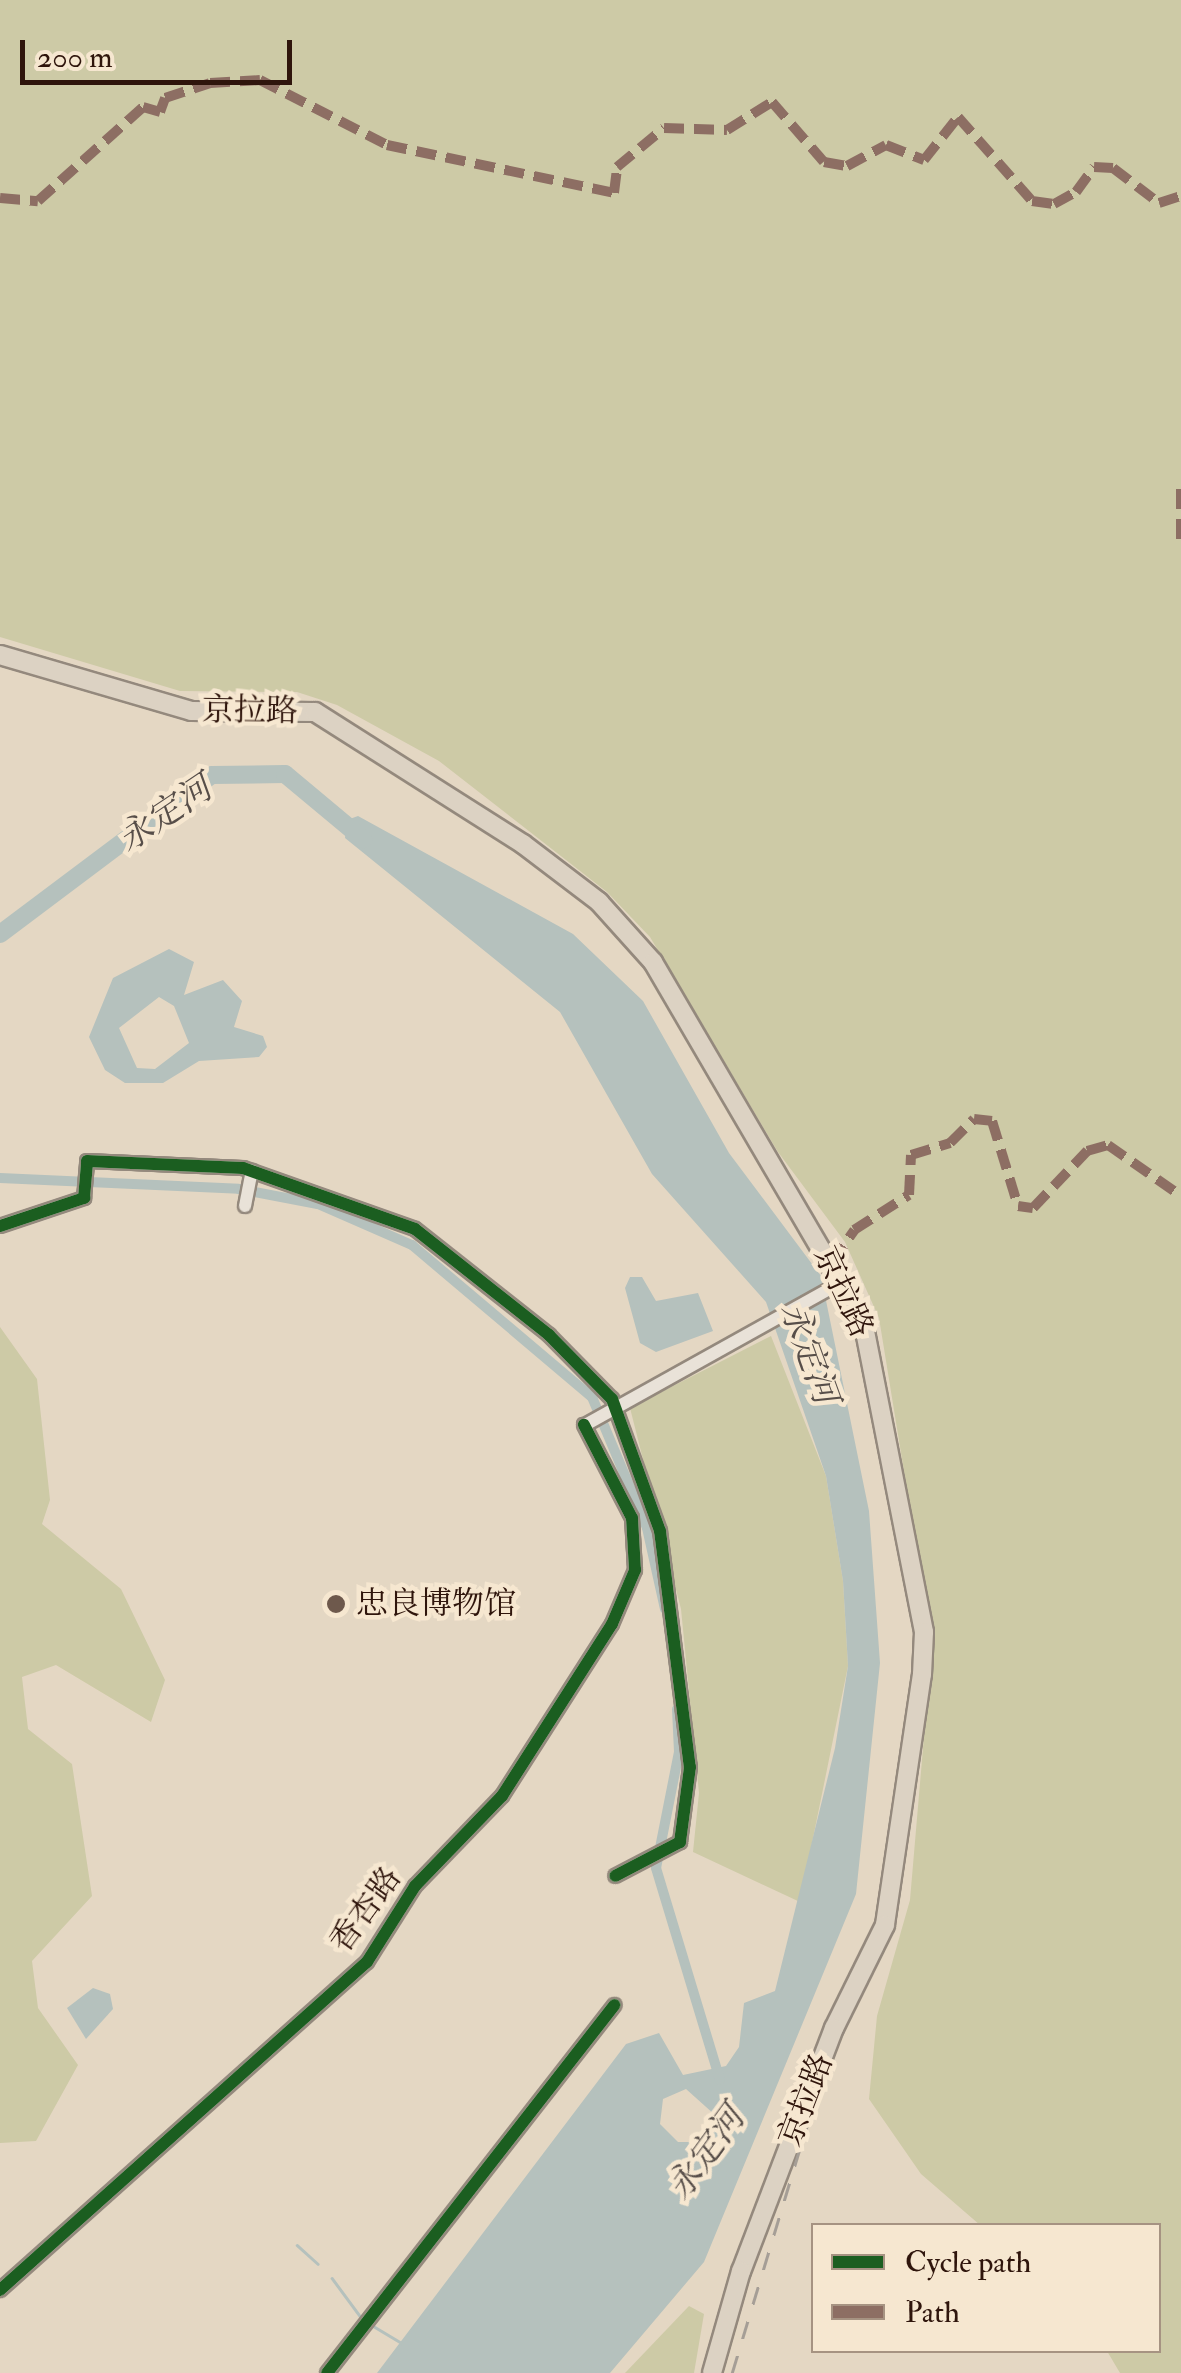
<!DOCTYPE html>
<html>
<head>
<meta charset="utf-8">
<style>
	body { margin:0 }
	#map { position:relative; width:1181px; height:2373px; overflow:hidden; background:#e4d7c3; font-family:"IM FELL Double Pica","Noto Serif SC",serif }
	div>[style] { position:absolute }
	.green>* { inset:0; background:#cdcaa6 }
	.water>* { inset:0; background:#b5c1bd }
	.stream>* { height:2.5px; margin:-1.25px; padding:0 1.25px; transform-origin:1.25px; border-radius:1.25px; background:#b5c1bd }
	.canal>* { height:10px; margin:-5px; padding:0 5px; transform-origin:5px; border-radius:5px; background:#b5c1bd }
	.river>* { height:18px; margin:-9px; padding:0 9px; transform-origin:9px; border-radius:9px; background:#b5c1bd }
	.roads { filter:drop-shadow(2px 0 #94897d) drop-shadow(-2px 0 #94897d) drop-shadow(0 2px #94897d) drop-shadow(0 -2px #94897d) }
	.minor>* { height:12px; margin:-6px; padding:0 6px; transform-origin:6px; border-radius:6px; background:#e9e2d8 }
	.highway>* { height:18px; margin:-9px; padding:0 9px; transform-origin:9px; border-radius:9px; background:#dcd2c3 }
	.rail>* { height:2.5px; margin-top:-1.25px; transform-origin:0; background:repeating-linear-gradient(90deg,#a59e96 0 18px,transparent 0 36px) }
	.quiet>* { height:10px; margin-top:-5px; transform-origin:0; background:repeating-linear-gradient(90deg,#8d6e63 0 20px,transparent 0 30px) }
	.cycleway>* { height:12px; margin:-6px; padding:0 6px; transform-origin:6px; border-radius:6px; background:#1b5e20 }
	.dots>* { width:28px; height:28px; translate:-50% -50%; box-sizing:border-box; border:5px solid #f6e7d0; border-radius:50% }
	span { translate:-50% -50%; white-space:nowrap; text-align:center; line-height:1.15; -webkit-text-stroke:9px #f6e7d0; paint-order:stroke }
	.street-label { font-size:32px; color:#2f150c }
	.poi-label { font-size:32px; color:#2f150c }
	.left { translate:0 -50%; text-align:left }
	.water-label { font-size:35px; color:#574e49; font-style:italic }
	.legend { position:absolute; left:811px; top:2223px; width:350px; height:130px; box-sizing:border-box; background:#f6e7d0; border:2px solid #a69382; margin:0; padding:12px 18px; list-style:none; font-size:30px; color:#2f150c }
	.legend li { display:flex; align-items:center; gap:20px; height:50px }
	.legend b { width:50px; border:2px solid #a69382 }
	.scale { position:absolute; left:20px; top:40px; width:272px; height:45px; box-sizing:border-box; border:5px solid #2f150c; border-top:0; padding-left:12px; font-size:30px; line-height:35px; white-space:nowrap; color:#2f150c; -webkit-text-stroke:8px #f6e7d0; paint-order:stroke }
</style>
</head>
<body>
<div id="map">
	<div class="green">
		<i style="clip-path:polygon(0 0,1181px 0,1181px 2373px,1120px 2373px,1107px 2351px,1158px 2350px,1158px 2226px,980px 2225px,921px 2174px,869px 2099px,877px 2016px,910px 1900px,932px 1643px,879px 1318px,845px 1242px,778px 1152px,650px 937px,607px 892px,439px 761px,337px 705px,297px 692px,180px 691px,0 637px)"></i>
		<i style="clip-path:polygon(0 1327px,37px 1379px,50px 1500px,42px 1524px,121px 1589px,165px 1680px,151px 1722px,56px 1665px,22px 1677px,28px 1729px,72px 1764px,92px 1896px,32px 1961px,38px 2008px,78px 2065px,36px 2141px,0 2143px)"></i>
		<i style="clip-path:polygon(771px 1336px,826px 1476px,843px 1581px,848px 1666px,800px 1902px,693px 1852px,699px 1793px,681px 1609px,630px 1408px)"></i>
		<i style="clip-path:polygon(689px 2306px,704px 2314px,694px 2373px,625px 2373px)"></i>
	</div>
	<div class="water">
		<i style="clip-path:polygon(evenodd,358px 816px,573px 934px,643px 1001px,729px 1153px,821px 1276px,869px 1511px,880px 1663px,856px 1894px,704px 2262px,610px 2373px,377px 2373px,626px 2044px,659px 2033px,683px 2075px,726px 2066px,739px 2047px,744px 2003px,775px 1991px,835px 1748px,848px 1666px,843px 1581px,826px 1476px,766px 1302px,652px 1174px,560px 1012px,345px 838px,347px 820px,358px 816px,686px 2089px,715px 2115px,698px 2142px,678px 2142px,660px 2124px,663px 2099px,686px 2089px)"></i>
		<i style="clip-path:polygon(evenodd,169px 949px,194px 962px,184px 995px,223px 980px,242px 1001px,234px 1027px,263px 1036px,267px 1047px,259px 1057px,199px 1061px,163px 1083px,125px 1083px,105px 1070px,89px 1037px,113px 978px,169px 949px,159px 997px,174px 1006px,189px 1043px,155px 1069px,137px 1068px,119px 1028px,159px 997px)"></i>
		<i style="clip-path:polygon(630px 1277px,642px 1277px,656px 1301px,698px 1293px,713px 1331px,656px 1352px,640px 1343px,625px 1288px)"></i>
		<i style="clip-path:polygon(93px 1988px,110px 1994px,113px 2009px,86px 2039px,67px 2008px)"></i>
	</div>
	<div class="stream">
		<i style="left:297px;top:2245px;width:28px;rotate:42deg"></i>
		<i style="left:332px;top:2278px;width:52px;rotate:53.6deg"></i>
		<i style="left:370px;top:2324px;width:37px;rotate:31deg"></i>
	</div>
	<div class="canal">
		<i style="left:0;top:1178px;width:239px;rotate:2.6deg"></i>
		<i style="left:239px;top:1189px;width:80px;rotate:10.8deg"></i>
		<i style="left:318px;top:1204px;width:103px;rotate:23.6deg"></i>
		<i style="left:412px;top:1245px;width:236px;rotate:40.2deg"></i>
		<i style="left:592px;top:1397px;width:142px;rotate:67.2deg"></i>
		<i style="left:647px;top:1528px;width:83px;rotate:77.5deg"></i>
		<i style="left:677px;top:1709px;width:43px;rotate:87.3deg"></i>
		<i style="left:679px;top:1752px;width:118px;rotate:101.2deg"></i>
		<i style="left:656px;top:1868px;width:221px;rotate:73.2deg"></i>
	</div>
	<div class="river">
		<i style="left:0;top:934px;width:265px;rotate:-36.9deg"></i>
		<i style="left:212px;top:775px;width:73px;rotate:-0.8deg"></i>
		<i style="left:285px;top:774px;width:102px;rotate:39.8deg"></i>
	</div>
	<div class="roads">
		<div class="minor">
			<i style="left:245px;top:1206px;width:36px;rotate:-79deg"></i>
			<i style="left:0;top:1226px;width:89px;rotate:-18.4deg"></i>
			<i style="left:84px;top:1198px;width:37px;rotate:-85deg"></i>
			<i style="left:87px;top:1161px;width:156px;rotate:2.6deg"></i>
			<i style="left:243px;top:1168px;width:182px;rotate:19.5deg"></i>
			<i style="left:415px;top:1229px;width:171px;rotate:38.3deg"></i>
			<i style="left:549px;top:1335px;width:90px;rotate:45.5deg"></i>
			<i style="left:612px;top:1399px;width:140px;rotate:70deg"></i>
			<i style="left:660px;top:1531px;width:238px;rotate:82.8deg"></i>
			<i style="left:690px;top:1767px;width:76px;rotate:97.6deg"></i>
			<i style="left:680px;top:1842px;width:73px;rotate:152.4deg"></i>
			<i style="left:585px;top:1425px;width:296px;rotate:-29.1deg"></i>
			<i style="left:0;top:2290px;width:492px;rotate:-41.8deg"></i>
			<i style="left:367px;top:1962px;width:90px;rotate:-57.7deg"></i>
			<i style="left:415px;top:1886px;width:125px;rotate:-46deg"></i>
			<i style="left:502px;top:1796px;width:204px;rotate:-57.4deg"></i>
			<i style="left:612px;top:1624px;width:59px;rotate:-66.9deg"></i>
			<i style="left:635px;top:1570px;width:52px;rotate:-93.3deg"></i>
			<i style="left:632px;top:1518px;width:105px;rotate:-117.3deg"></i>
			<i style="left:327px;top:2373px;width:467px;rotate:-52deg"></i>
		</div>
		<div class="highway">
			<i style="left:0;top:655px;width:199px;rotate:16.3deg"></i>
			<i style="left:191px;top:711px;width:124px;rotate:0.5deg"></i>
			<i style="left:315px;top:712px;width:246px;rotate:32.4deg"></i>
			<i style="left:523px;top:844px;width:96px;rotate:37.3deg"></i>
			<i style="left:599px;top:902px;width:81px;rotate:48deg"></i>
			<i style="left:653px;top:962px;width:416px;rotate:59.7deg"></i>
			<i style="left:863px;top:1321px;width:317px;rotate:78.9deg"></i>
			<i style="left:924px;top:1632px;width:42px;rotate:92.7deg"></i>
			<i style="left:922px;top:1674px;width:254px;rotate:98.4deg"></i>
			<i style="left:885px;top:1925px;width:115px;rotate:116.3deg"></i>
			<i style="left:834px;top:2028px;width:260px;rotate:110.9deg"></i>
			<i style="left:741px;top:2271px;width:106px;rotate:105.9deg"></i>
		</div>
	</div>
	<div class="rail">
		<i style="left:732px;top:2373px;width:273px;rotate:-73.2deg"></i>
	</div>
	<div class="quiet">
		<i style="left:0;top:198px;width:38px;rotate:5deg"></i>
		<i style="left:38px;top:201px;width:141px;rotate:-41.8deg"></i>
		<i style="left:143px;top:107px;width:18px;rotate:16deg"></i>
		<i style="left:160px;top:112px;width:15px;rotate:-70deg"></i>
		<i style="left:165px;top:98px;width:47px;rotate:-18.4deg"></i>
		<i style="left:210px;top:83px;width:50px;rotate:-3.4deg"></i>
		<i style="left:260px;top:80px;width:143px;rotate:27.1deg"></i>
		<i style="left:387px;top:145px;width:232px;rotate:11.9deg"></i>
		<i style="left:614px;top:193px;width:26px;rotate:-83deg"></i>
		<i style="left:617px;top:167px;width:61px;rotate:-39.7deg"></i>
		<i style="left:664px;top:128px;width:63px;rotate:1.8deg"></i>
		<i style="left:727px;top:130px;width:53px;rotate:-31.9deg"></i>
		<i style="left:772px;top:102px;width:79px;rotate:49.1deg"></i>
		<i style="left:824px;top:162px;width:23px;rotate:10deg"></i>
		<i style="left:847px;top:166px;width:44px;rotate:-28.3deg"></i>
		<i style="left:886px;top:145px;width:41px;rotate:21.5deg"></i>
		<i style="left:924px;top:160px;width:55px;rotate:-51.7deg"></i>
		<i style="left:958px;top:117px;width:112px;rotate:48.6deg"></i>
		<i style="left:1032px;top:201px;width:22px;rotate:8deg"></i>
		<i style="left:1054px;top:204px;width:25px;rotate:-29deg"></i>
		<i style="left:1076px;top:192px;width:31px;rotate:-54deg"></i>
		<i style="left:1094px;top:167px;width:19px;rotate:3deg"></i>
		<i style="left:1113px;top:168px;width:58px;rotate:37.3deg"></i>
		<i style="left:1159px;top:203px;width:23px;rotate:-18deg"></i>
		<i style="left:1181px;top:489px;width:52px;rotate:90deg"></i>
		<i style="left:832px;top:1262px;width:39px;rotate:-55deg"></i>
		<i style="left:854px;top:1230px;width:65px;rotate:-32.5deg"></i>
		<i style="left:909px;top:1195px;width:40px;rotate:-87.1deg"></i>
		<i style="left:911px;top:1155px;width:41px;rotate:-17.1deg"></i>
		<i style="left:950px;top:1143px;width:34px;rotate:-45deg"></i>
		<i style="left:974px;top:1119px;width:18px;rotate:6deg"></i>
		<i style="left:992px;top:1121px;width:89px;rotate:73deg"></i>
		<i style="left:1018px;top:1206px;width:15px;rotate:8deg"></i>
		<i style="left:1033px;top:1208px;width:79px;rotate:-46.5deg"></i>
		<i style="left:1087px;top:1151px;width:22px;rotate:-16deg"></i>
		<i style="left:1108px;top:1145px;width:89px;rotate:34.9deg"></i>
	</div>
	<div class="cycleway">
		<i style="left:0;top:1226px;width:89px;rotate:-18.4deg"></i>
		<i style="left:84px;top:1198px;width:37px;rotate:-85deg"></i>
		<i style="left:87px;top:1161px;width:156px;rotate:2.6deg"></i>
		<i style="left:243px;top:1168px;width:182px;rotate:19.5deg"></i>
		<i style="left:415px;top:1229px;width:171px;rotate:38.3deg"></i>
		<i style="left:549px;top:1335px;width:90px;rotate:45.5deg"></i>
		<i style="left:612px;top:1399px;width:140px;rotate:70deg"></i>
		<i style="left:660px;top:1531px;width:238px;rotate:82.8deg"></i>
		<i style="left:690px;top:1767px;width:76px;rotate:97.6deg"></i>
		<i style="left:680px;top:1842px;width:73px;rotate:152.4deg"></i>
		<i style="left:0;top:2290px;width:492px;rotate:-41.8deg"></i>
		<i style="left:367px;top:1962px;width:90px;rotate:-57.7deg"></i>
		<i style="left:415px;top:1886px;width:125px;rotate:-46deg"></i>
		<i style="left:502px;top:1796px;width:204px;rotate:-57.4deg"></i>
		<i style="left:612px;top:1624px;width:59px;rotate:-66.9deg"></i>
		<i style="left:635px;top:1570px;width:52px;rotate:-93.3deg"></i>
		<i style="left:632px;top:1518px;width:105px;rotate:-117.3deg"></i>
		<i style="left:327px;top:2373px;width:467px;rotate:-52deg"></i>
	</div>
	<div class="dots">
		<i style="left:336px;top:1604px;background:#6e594c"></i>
	</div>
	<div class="street-label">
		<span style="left:250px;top:711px;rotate:1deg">京拉路</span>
		<span style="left:843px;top:1292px;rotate:65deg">京拉路</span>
		<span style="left:366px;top:1910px;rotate:-54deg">香杏路</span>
		<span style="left:806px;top:2100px;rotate:-69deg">京拉路</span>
	</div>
	<div class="poi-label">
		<span class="left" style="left:356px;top:1604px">忠良博物馆</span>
	</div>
	<div class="water-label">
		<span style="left:165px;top:814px;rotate:-34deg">永定河</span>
		<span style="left:809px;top:1353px;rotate:70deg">永定河</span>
		<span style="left:706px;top:2153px;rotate:-54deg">永定河</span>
	</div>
	<ul class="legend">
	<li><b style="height:12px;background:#1b5e20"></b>Cycle path</li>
	<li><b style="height:12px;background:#8d6e63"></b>Path</li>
	</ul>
	<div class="scale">200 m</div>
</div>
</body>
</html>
